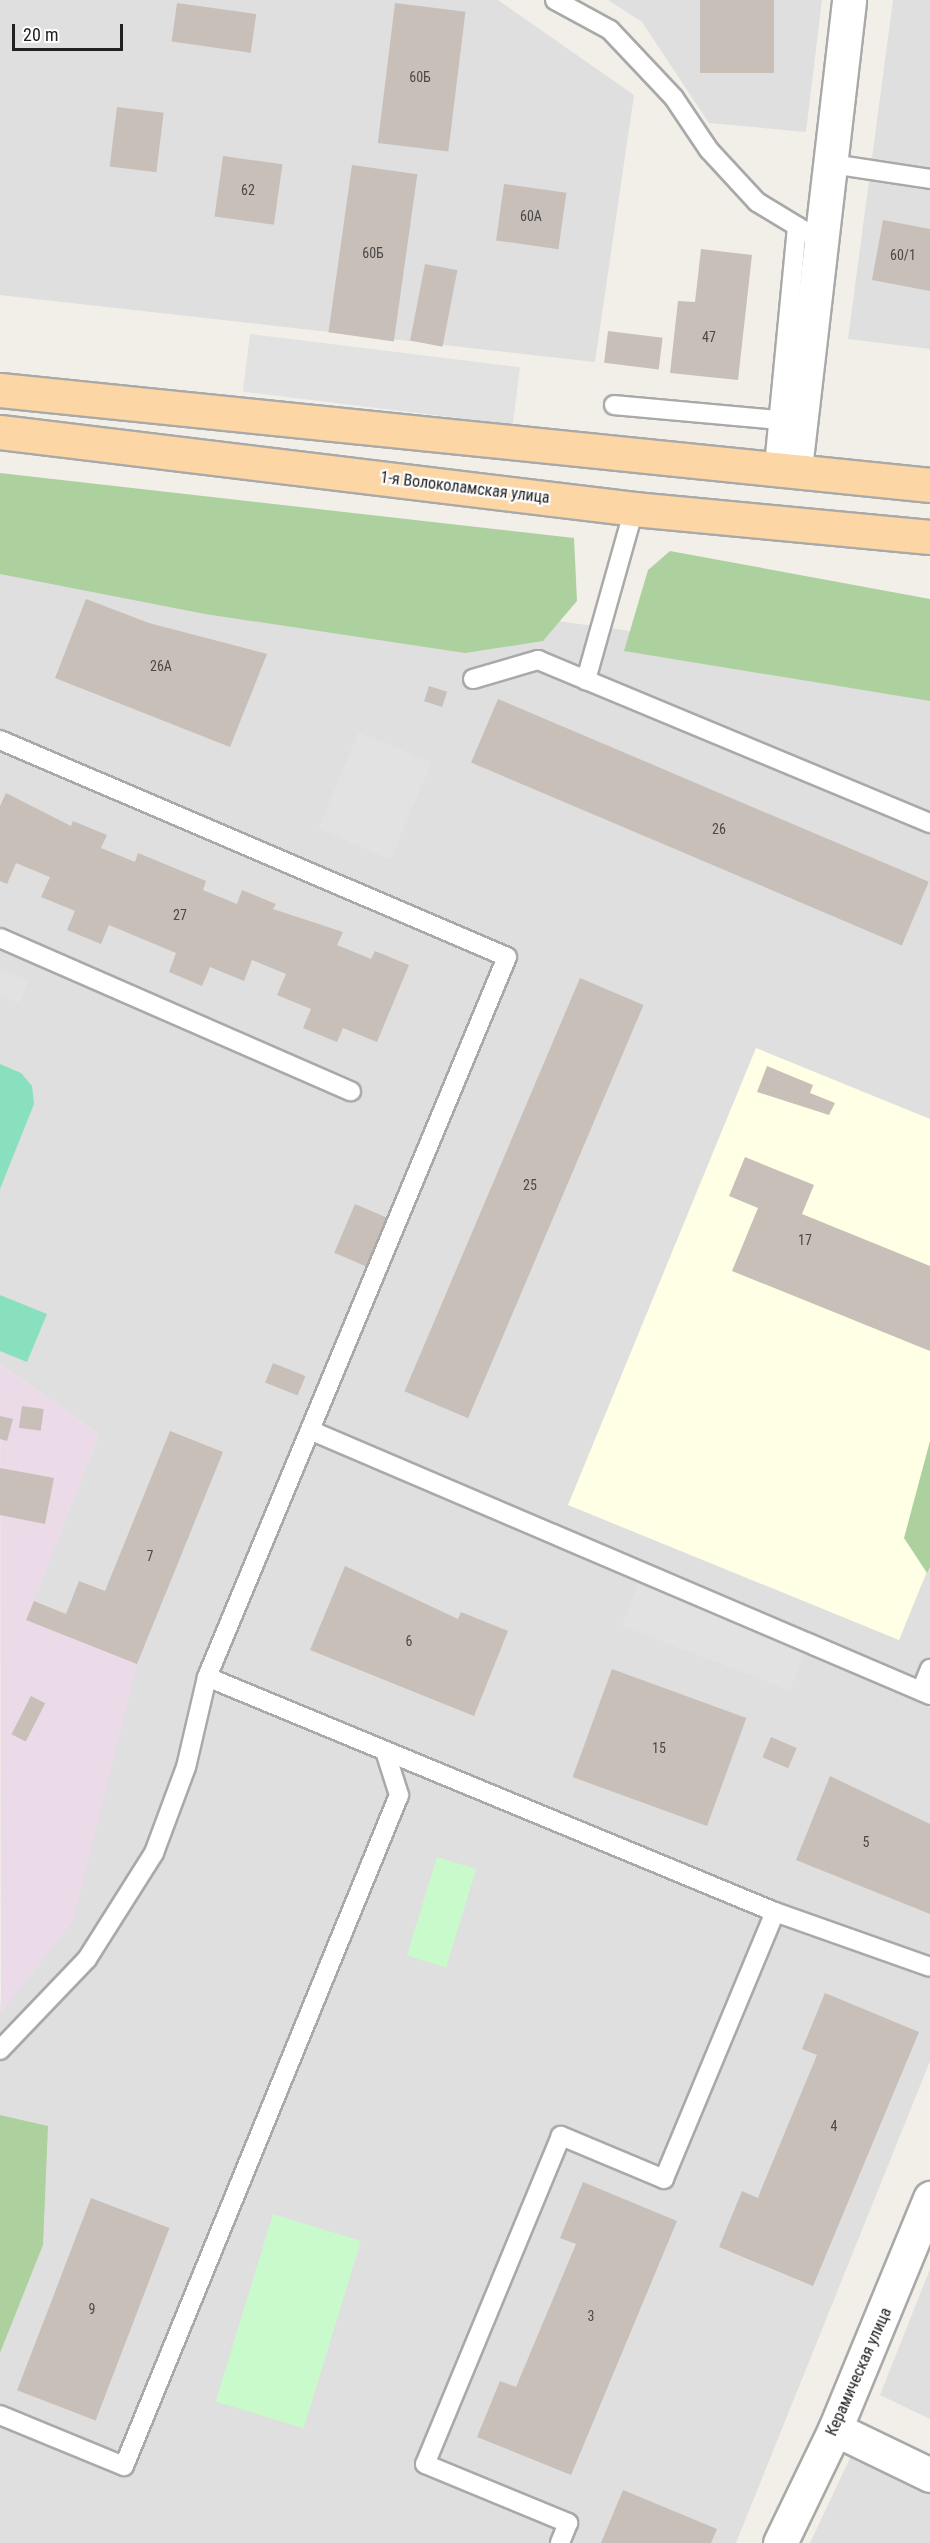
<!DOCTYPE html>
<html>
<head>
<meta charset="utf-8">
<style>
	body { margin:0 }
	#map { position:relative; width:930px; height:2543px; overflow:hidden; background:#f2efe9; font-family:"Roboto Condensed",sans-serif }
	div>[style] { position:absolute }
	.residential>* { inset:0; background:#e0dfdf }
	.industrial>* { inset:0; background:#ebdbe8 }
	.education>* { inset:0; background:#ffffe5 }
	.forest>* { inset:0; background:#add19e }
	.park>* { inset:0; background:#c8facc; transform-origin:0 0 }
	.pitch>* { inset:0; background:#88e0be }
	.parking>* { inset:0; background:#e2e2e2; transform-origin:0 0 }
	.building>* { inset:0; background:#c7bfb8; transform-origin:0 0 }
	.roads { filter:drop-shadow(2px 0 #a9a9a9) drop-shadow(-2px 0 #a9a9a9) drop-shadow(0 2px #a9a9a9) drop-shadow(0 -2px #a9a9a9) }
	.lane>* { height:18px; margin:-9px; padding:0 9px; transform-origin:9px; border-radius:9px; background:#fff }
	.street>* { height:33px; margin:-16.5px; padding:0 16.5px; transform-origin:16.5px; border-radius:16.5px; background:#fff }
	.primary>* { height:33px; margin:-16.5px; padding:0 16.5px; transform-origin:16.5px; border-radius:16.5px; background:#fcd6a4 }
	span { translate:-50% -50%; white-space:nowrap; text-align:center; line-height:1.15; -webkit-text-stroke:4.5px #fff; paint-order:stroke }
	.number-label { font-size:14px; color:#4b4948 }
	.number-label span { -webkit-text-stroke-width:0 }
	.street-label { font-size:16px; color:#222 }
	.scale { position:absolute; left:12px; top:24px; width:111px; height:27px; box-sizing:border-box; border:3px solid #222; border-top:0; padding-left:8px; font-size:18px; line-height:21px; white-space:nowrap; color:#222; -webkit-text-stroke:4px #fff; paint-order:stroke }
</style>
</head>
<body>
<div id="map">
	<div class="residential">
		<i style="clip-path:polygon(0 0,498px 0,634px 95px,595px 362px,0 295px)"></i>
		<i style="clip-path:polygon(608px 0,822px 0,806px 132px,709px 123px,642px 22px)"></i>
		<i style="clip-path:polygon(893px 0,930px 0,930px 349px,848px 339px)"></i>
		<i style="clip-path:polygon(0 545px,930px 672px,930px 2061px,736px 2543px,0 2543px,0 2012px,26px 1620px,99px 1434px,0 1364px)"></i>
		<i style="clip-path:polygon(930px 2269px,930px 2419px,880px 2395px)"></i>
		<i style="clip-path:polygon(858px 2441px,930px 2476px,930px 2543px,810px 2543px)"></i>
	</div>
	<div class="industrial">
		<i style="clip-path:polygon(0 1364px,99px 1434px,27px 1619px,137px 1664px,73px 1921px,1px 2013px)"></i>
	</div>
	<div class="education">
		<i style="clip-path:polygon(756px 1048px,930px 1119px,930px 1564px,899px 1640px,568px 1505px)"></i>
	</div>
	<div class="forest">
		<i style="clip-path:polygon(0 473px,574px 538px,577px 601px,543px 641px,465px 653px,205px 614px,0 574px)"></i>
		<i style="clip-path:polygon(670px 551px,930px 599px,930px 701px,624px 651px,648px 570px)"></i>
		<i style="clip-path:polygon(930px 1441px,930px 1567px,927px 1573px,904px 1538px)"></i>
		<i style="clip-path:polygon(0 2115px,48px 2126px,43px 2245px,0 2353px)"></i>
	</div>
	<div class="park">
		<i style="left:437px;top:1857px;width:41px;height:103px;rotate:17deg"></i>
		<i style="left:273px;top:2214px;width:92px;height:196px;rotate:17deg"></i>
	</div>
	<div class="pitch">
		<i style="clip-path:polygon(0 1064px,21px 1073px,32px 1086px,34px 1104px,0 1189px)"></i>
		<i style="clip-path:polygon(0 1295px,47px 1314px,27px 1362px,0 1351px)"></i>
	</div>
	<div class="parking">
		<i style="left:250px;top:334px;width:272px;height:58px;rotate:7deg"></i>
		<i style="left:359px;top:732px;width:79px;height:105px;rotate:23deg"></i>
		<i style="clip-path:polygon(0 969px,29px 980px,20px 1003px,0 996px)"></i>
		<i style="left:638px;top:1584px;width:180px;height:45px;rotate:21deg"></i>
	</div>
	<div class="building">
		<i style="left:700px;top:0;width:74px;height:73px"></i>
		<i style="left:177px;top:3px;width:80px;height:39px;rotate:8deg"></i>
		<i style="left:395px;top:3px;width:71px;height:141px;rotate:7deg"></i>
		<i style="left:117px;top:107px;width:47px;height:60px;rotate:7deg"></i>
		<i style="left:223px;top:156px;width:60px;height:61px;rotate:8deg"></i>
		<i style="left:352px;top:165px;width:66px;height:169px;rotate:8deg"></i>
		<i style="left:504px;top:184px;width:63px;height:57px;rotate:8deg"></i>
		<i style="clip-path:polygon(883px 220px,930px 229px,930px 291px,872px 280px)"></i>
		<i style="clip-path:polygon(701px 249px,752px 255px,738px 380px,670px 373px,678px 301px,695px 302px)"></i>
		<i style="left:425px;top:264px;width:33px;height:78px;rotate:11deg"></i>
		<i style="left:608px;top:331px;width:55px;height:32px;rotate:7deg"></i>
		<i style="clip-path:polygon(86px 599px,149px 623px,267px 654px,230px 747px,55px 678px)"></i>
		<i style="left:429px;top:686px;width:19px;height:16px;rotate:18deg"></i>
		<i style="left:498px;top:699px;width:468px;height:69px;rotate:23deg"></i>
		<i style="clip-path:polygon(6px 793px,71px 826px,73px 821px,107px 835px,101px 848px,135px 862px,138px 853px,206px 881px,203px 890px,237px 904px,242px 890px,276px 904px,273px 909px,343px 932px,337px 945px,371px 959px,375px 951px,409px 965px,377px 1042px,343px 1028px,337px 1042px,303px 1028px,311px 1009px,277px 995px,286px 974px,252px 960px,244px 981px,210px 967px,202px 986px,169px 972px,176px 953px,109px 925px,101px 944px,67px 930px,75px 911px,41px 897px,50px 877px,16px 863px,7px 884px,0 881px,0 806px)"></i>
		<i style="left:580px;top:978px;width:69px;height:449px;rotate:23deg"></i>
		<i style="clip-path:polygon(767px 1066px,813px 1085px,810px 1093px,835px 1103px,829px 1115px,757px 1092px)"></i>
		<i style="clip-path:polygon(745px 1157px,814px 1185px,802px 1214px,930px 1266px,930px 1351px,732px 1271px,758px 1208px,729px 1196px)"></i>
		<i style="left:355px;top:1204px;width:40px;height:53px;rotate:23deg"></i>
		<i style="left:273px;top:1363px;width:35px;height:21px;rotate:22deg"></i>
		<i style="left:22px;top:1406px;width:22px;height:22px;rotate:8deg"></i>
		<i style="clip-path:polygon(0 1416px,13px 1419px,7px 1441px,0 1439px)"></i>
		<i style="clip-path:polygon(170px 1431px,223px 1452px,137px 1664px,26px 1620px,34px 1601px,66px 1614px,79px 1581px,105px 1591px)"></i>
		<i style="clip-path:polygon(0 1468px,54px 1478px,45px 1524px,0 1515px)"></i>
		<i style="clip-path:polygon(345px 1566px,458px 1619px,461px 1612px,508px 1631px,474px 1716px,310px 1650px)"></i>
		<i style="left:612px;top:1669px;width:143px;height:115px;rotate:20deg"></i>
		<i style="left:31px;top:1696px;width:16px;height:43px;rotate:27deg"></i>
		<i style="left:771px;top:1737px;width:28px;height:22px;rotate:23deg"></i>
		<i style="clip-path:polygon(830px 1776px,930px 1824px,930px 1914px,796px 1860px)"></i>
		<i style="clip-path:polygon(825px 1993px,919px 2032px,813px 2286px,719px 2247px,742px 2191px,758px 2198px,761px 2190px,817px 2055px,802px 2049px)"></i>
		<i style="clip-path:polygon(583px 2182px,677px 2221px,571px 2475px,477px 2437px,500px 2381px,516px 2387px,576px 2244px,560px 2238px)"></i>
		<i style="left:91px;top:2198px;width:84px;height:206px;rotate:21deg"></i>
		<i style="clip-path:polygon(623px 2490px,717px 2529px,711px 2543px,601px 2543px)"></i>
	</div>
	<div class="roads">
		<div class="lane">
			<i style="left:555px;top:0;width:63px;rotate:28.6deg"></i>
			<i style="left:610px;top:30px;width:93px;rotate:46.7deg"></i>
			<i style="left:674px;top:98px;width:63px;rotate:56.1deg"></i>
			<i style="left:709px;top:150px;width:71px;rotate:47.3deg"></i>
			<i style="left:757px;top:202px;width:77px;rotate:31.2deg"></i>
			<i style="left:832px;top:164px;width:99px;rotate:8.7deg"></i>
			<i style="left:614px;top:405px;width:166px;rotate:5.2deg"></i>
			<i style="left:774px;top:466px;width:241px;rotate:-84.5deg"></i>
			<i style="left:634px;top:509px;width:178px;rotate:105.7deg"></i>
			<i style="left:586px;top:680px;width:373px;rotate:22.6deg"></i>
			<i style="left:473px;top:679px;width:68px;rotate:-16.3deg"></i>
			<i style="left:538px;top:660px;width:52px;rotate:22.6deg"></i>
			<i style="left:0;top:740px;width:551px;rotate:23.17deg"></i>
			<i style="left:507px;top:957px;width:780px;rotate:112.62deg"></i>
			<i style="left:207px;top:1677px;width:92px;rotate:103.1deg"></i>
			<i style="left:186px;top:1767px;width:92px;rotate:110.4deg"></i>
			<i style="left:154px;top:1853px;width:125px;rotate:122.3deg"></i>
			<i style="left:87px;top:1959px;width:126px;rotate:133.7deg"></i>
			<i style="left:0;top:938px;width:383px;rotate:23.6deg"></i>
			<i style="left:312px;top:1431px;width:672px;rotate:23.13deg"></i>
			<i style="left:207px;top:1677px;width:615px;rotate:22.48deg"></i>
			<i style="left:775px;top:1912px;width:289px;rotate:112.6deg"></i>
			<i style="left:664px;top:2179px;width:112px;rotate:-157.3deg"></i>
			<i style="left:561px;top:2136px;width:355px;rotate:112.5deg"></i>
			<i style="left:425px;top:2464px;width:155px;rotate:22.4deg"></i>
			<i style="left:568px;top:2523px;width:22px;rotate:112deg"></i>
			<i style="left:921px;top:1691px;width:24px;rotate:-68deg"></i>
			<i style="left:775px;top:1912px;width:164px;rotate:19.5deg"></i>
			<i style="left:0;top:2415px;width:134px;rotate:22.4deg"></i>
			<i style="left:124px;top:2466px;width:725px;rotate:-67.71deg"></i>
			<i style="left:399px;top:1795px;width:46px;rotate:-107.7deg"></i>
		</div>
		<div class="street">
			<i style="left:795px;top:468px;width:471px;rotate:-83.4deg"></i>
			<i style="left:835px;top:2429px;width:106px;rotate:25.8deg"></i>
			<i style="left:780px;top:2543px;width:127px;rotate:-64.2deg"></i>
			<i style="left:835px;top:2429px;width:250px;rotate:-67.6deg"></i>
		</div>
		<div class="primary">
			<i style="left:0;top:390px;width:935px;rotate:5.83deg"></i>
			<i style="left:0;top:432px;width:639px;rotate:6.92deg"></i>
			<i style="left:634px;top:509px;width:297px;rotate:5.4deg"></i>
		</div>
	</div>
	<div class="number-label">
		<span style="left:420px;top:77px">60Б</span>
		<span style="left:248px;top:190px">62</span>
		<span style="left:531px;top:216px">60А</span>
		<span style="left:373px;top:253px">60Б</span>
		<span style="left:903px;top:255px">60/1</span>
		<span style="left:709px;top:337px">47</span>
		<span style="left:161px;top:666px">26А</span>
		<span style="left:719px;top:829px">26</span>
		<span style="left:180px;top:915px">27</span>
		<span style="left:530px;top:1185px">25</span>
		<span style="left:805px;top:1240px">17</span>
		<span style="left:150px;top:1556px">7</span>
		<span style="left:409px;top:1641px">6</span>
		<span style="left:659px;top:1748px">15</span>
		<span style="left:866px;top:1842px">5</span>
		<span style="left:834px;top:2126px">4</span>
		<span style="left:92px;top:2309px">9</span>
		<span style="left:591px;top:2316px">3</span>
	</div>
	<div class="street-label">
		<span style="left:465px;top:488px;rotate:7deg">1-я Волоколамская улица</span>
		<span style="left:859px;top:2372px;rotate:-66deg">Керамическая улица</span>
	</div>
	<div class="scale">20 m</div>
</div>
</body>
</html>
